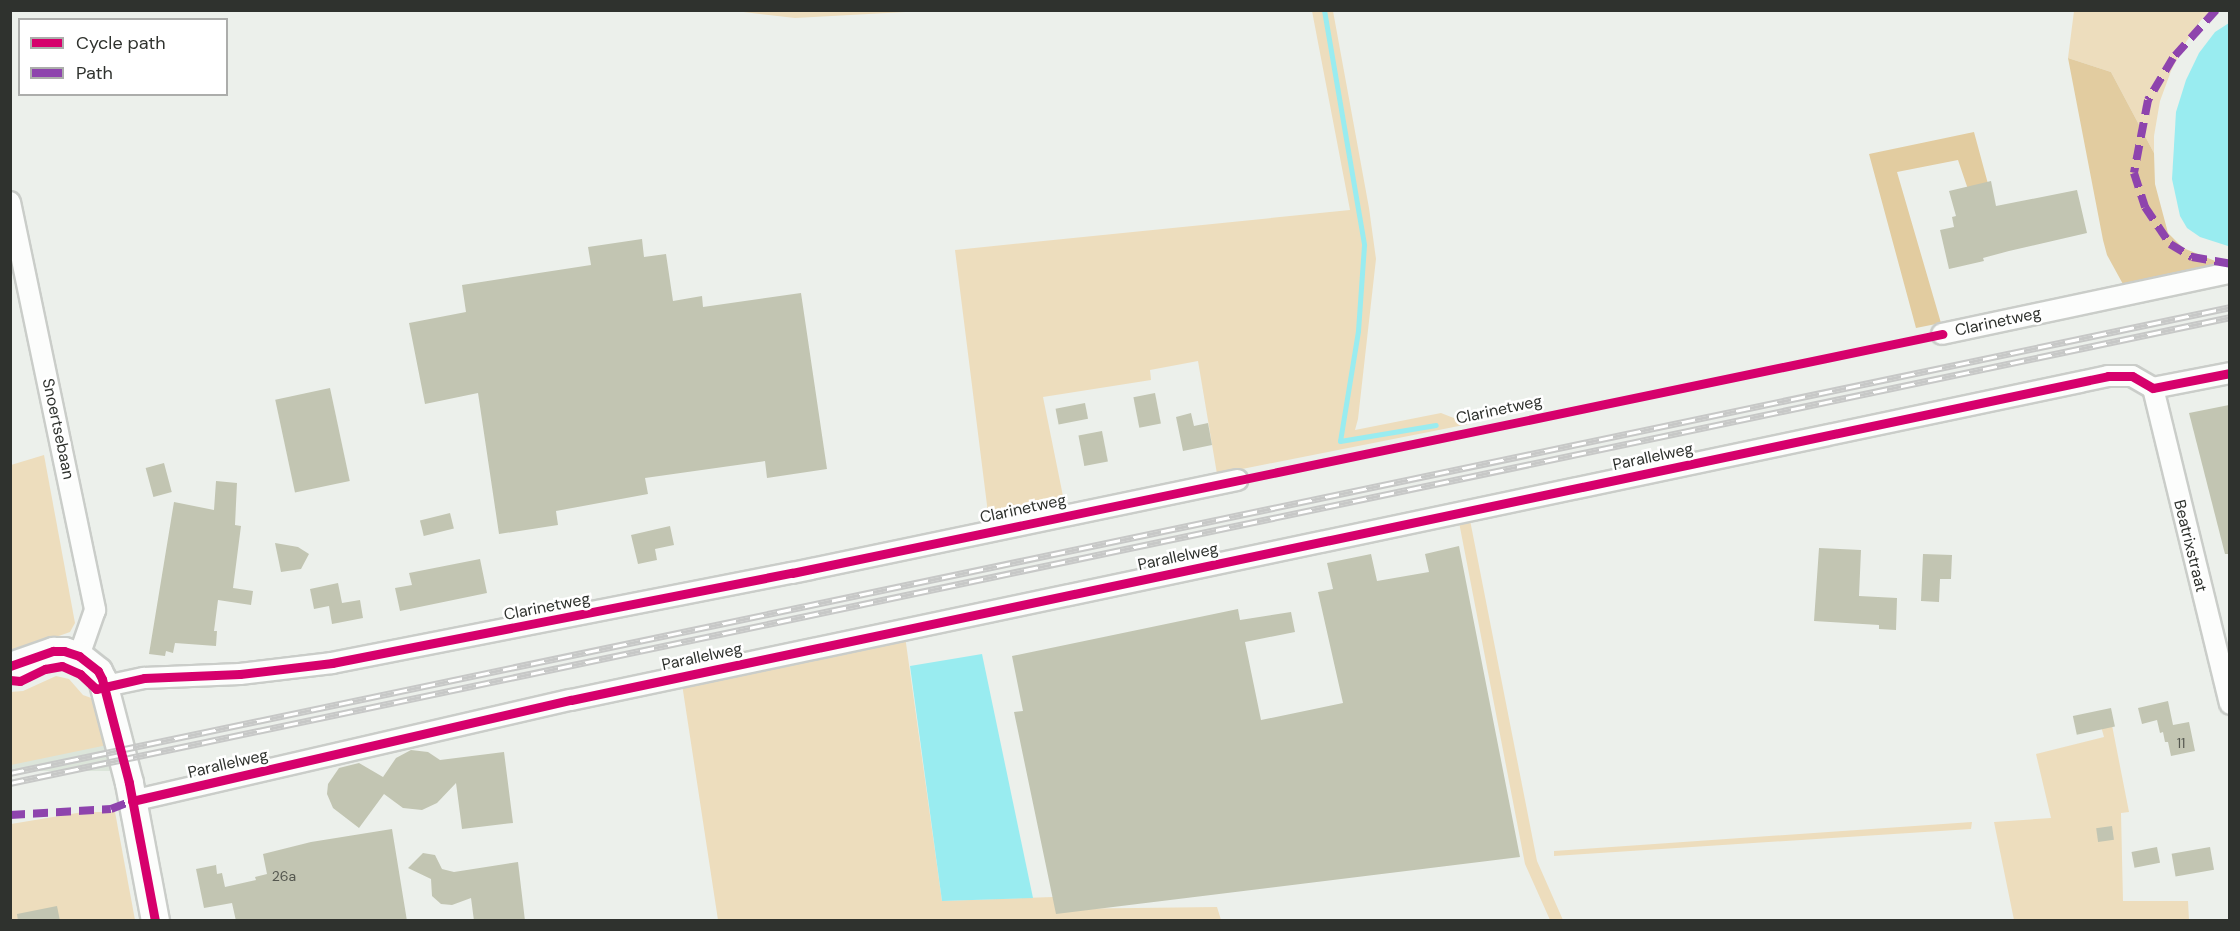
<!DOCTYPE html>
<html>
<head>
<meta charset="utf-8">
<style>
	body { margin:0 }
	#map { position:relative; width:2240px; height:931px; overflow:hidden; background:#ecf0eb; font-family:"DM Sans",sans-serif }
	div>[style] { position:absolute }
	.built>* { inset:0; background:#dce5da; transform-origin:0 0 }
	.green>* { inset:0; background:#edddbd }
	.forest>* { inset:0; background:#e2cca0 }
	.water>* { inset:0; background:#99ecf0 }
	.stream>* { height:5px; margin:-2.5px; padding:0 2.5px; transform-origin:2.5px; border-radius:2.5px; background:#99ecf0 }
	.building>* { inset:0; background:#c2c5b2; transform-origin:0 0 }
	.roads { filter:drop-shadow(2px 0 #cacdc9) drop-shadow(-2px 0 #cacdc9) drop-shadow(0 2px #cacdc9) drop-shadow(0 -2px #cacdc9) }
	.street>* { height:20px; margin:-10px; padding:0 10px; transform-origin:10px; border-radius:10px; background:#fcfdfc }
	.secondary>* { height:27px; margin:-13.5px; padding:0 13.5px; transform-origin:13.5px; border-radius:13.5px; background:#fcfdfc }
	.rail>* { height:7px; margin-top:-3.5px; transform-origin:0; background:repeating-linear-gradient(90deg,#fff 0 14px,#c7c8c7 0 28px); box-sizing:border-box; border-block:2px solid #c7c8c7 }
	.quiet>* { height:8px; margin-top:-4px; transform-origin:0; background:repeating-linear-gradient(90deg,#8e44ad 0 15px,transparent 0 23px) }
	.cycleway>* { height:9px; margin:-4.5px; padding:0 4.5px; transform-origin:4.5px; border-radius:4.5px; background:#d6006c }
	span { translate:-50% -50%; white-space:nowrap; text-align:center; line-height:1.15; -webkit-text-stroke:5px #fff; paint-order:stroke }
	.number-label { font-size:14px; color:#54574f }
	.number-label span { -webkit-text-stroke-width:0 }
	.street-label { font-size:16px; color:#2f322e }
	.frame { position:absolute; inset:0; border:12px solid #2f322e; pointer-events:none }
	.legend { position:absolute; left:18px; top:18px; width:210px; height:78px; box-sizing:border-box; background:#fff; border:2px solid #acadab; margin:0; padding:8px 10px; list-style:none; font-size:18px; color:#2f322e }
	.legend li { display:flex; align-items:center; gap:12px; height:30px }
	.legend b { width:30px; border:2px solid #acadab }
</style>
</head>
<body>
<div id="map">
	<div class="built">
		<i style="left:112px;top:744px;width:27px;height:104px;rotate:90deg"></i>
	</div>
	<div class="green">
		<i style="clip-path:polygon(735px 11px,735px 10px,924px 11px,795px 18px)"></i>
		<i style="clip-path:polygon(1312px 11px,1333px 11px,1369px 208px,1376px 259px,1358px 419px,1355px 430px,1441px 413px,1469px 424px,1217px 474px,1198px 361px,1150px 370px,1151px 380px,1043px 397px,1065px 506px,989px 521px,955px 250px,1350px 210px)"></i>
		<i style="clip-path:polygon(2074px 11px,2212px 11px,2201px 20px,2186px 42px,2171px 71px,2160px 101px,2154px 136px,2154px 153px,2111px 72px,2068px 58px)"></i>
		<i style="clip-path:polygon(44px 455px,75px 623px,70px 632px,11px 653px,11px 465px)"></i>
		<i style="clip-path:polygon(1469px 515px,1537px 861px,1563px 920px,1550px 920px,1525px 864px,1458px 517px)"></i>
		<i style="clip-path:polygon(905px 636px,942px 901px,1053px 897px,1056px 909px,1217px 907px,1221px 920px,718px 920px,682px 684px)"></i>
		<i style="clip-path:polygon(56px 676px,69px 679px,83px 695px,94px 699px,112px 744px,11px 765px,10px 692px,23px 691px)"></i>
		<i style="clip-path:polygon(2110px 715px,2129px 812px,2121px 813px,2123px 901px,2188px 901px,2189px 920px,2014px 920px,1994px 822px,2051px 818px,2036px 754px,2104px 737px,2099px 719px)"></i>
		<i style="clip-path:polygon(83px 812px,115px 812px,135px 920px,11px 920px,11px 824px)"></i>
		<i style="clip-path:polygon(1972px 822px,1971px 829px,1554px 856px,1554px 851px)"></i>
	</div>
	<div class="forest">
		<i style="clip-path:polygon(2068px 58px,2111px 72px,2154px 153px,2155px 184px,2168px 233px,2183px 248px,2225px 265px,2124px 286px,2107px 255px,2103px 240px)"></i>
		<i style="clip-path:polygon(1974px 132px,1991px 195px,1973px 204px,1958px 160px,1897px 172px,1941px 323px,1916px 328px,1869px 154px)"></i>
	</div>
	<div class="water">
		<i style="clip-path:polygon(2229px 23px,2230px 246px,2228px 246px,2200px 237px,2187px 228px,2180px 216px,2172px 179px,2176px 112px,2186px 80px,2199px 53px,2215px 32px)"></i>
		<i style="clip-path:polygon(982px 654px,1033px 898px,942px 901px,910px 666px)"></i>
	</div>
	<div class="stream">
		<i style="left:1324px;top:10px;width:238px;rotate:80.3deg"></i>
		<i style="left:1364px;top:245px;width:86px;rotate:94deg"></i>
		<i style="left:1358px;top:331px;width:111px;rotate:99.3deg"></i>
		<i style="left:1340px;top:441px;width:97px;rotate:-9.5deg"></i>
	</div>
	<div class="building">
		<i style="clip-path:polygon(1991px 181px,1996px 206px,2077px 190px,2087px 233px,2009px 251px,1983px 258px,1984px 261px,1949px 269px,1940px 230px,1954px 227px,1952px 217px,1956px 216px,1949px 191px)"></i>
		<i style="clip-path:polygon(642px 239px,644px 257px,666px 254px,673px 301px,702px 296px,703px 307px,801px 293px,827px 469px,767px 478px,765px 461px,645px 478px,648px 494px,556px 511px,558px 525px,499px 534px,478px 393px,425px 404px,409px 323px,466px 312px,462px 285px,591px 265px,588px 247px)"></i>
		<i style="left:330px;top:388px;width:95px;height:56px;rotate:78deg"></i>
		<i style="left:1155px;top:393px;width:31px;height:22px;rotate:79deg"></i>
		<i style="left:1085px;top:403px;width:16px;height:30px;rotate:79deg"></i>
		<i style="clip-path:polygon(2229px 405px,2229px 554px,2225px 554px,2189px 413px)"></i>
		<i style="clip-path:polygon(1191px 413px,1194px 426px,1208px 423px,1212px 445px,1183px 451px,1176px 417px)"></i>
		<i style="left:1102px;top:431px;width:31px;height:24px;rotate:79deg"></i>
		<i style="left:164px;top:463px;width:30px;height:19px;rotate:75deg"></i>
		<i style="clip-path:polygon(216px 481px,237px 483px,235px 525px,241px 526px,233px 588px,253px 591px,251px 605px,218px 600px,214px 631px,217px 631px,216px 646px,175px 643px,173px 653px,166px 651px,165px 656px,149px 654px,174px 502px,214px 510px)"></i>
		<i style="left:450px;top:513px;width:16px;height:31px;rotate:76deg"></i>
		<i style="clip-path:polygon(670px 526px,674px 545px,655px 549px,657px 560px,638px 564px,631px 535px)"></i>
		<i style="clip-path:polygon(275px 543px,298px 547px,309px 554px,301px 569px,281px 572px)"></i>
		<i style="clip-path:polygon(1459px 546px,1520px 857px,1056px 914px,1014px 712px,1023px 711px,1012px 656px,1238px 609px,1240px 620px,1291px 612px,1295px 632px,1245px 642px,1261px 720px,1343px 703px,1318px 592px,1333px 589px,1327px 563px,1371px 554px,1377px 581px,1429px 572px,1425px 554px)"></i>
		<i style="clip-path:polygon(1819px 548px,1861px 550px,1859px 596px,1897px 598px,1896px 630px,1879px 629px,1879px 625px,1814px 621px)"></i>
		<i style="clip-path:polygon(1923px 554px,1952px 555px,1951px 579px,1940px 579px,1939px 602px,1921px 601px)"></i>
		<i style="clip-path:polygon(480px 559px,487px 593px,400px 611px,395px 588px,412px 585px,409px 573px)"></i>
		<i style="clip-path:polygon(338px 583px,342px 603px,360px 600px,363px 618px,332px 624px,329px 606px,314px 609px,310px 589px)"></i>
		<i style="clip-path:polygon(2168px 701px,2173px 725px,2189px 722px,2195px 751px,2171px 756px,2168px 742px,2165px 742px,2163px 732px,2160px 733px,2157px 720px,2142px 724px,2138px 708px)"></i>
		<i style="left:2111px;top:708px;width:19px;height:39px;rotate:78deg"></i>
		<i style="clip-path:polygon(411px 750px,428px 752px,440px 760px,504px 752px,513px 823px,462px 829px,456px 783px,437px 803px,422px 810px,403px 808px,384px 794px,359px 828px,333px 808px,327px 794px,328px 784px,339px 768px,359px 763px,383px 777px,396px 758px)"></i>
		<i style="left:2112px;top:826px;width:14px;height:16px;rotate:82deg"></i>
		<i style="clip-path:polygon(392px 829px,407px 921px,236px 921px,232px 903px,204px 908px,196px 869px,216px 865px,217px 874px,222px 873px,225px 887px,256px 880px,255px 877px,267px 874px,263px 854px,311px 842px)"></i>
		<i style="left:2157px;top:847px;width:16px;height:26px;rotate:79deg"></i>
		<i style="left:2210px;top:847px;width:23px;height:39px;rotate:80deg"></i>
		<i style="clip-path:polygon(423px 853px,435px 855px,442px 869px,454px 872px,518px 862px,525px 921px,474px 921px,471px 898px,452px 905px,441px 904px,432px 896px,431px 879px,408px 868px)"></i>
		<i style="clip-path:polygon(57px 906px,60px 921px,18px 921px,17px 914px)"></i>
	</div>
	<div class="roads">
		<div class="street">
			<i style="left:10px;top:202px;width:417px;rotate:78.2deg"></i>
			<i style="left:95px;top:610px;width:49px;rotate:109.2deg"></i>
			<i style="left:1942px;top:334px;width:294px;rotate:-12deg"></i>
			<i style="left:2153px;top:388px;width:325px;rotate:76.3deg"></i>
			<i style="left:106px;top:686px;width:39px;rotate:-12deg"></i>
			<i style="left:144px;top:678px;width:96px;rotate:-2.4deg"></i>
			<i style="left:240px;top:674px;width:93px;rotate:-6.8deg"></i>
			<i style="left:332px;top:663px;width:469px;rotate:-11.1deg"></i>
			<i style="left:792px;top:573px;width:455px;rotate:-11.8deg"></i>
			<i style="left:132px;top:801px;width:450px;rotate:-13deg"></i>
			<i style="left:571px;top:700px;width:1571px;rotate:-11.9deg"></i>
			<i style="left:2108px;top:376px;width:24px"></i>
			<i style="left:2132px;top:376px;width:24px;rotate:30deg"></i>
			<i style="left:2153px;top:388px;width:78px;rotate:-11deg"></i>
		</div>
		<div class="secondary">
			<i style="left:10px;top:666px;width:46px;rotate:-19.2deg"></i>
			<i style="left:53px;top:651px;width:11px"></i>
			<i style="left:64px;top:651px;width:16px;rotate:18deg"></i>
			<i style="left:79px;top:656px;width:24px;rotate:38deg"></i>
			<i style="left:98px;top:671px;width:9px;rotate:63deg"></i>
			<i style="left:102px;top:679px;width:107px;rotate:75.4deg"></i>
			<i style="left:129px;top:783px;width:139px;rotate:79.3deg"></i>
		</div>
	</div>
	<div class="rail">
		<i style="left:10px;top:773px;width:2268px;rotate:-11.85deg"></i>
		<i style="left:10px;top:783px;width:2268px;rotate:-11.85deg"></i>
	</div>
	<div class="quiet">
		<i style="left:2216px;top:10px;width:64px;rotate:131.9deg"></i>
		<i style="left:2173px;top:58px;width:49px;rotate:120.8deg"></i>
		<i style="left:2148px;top:100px;width:74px;rotate:100.9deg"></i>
		<i style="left:2134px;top:173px;width:36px;rotate:72deg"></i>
		<i style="left:2145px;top:207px;width:45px;rotate:56deg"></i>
		<i style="left:2170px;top:244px;width:26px;rotate:31deg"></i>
		<i style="left:2192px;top:257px;width:39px;rotate:10deg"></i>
		<i style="left:10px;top:815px;width:101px;rotate:-3.4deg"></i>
		<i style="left:111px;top:809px;width:22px;rotate:-21deg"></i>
	</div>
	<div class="cycleway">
		<i style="left:10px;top:666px;width:46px;rotate:-19.2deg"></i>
		<i style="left:53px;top:651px;width:11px"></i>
		<i style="left:64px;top:651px;width:16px;rotate:18deg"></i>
		<i style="left:79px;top:656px;width:24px;rotate:38deg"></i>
		<i style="left:98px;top:671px;width:9px;rotate:63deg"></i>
		<i style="left:102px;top:679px;width:107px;rotate:75.4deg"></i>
		<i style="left:129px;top:783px;width:139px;rotate:79.3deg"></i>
		<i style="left:10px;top:680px;width:10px;rotate:6deg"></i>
		<i style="left:20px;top:681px;width:28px;rotate:-26deg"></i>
		<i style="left:45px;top:669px;width:17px;rotate:-10deg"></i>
		<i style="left:62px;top:666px;width:20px;rotate:24deg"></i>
		<i style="left:80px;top:674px;width:22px;rotate:43deg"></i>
		<i style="left:96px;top:689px;width:49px;rotate:-12.9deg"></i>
		<i style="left:144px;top:678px;width:96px;rotate:-2.4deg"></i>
		<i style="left:240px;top:674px;width:93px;rotate:-6.8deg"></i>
		<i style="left:332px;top:663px;width:469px;rotate:-11.1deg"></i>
		<i style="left:792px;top:573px;width:1175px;rotate:-11.74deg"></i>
		<i style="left:132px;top:801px;width:450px;rotate:-13deg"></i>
		<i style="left:571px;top:700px;width:1571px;rotate:-11.9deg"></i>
		<i style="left:2108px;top:376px;width:24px"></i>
		<i style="left:2132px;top:376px;width:24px;rotate:30deg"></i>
		<i style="left:2153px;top:388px;width:78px;rotate:-11deg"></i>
	</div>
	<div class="number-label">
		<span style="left:2181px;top:743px">11</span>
		<span style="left:284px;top:876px">26a</span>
	</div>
	<div class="street-label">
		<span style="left:1998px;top:322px;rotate:-12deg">Clarinetweg</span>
		<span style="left:1499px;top:410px;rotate:-12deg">Clarinetweg</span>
		<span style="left:58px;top:429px;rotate:78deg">Snoertsebaan</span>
		<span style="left:1653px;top:457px;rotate:-12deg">Parallelweg</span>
		<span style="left:1023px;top:509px;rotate:-12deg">Clarinetweg</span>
		<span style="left:2190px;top:546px;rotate:76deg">Beatrixstraat</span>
		<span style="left:1178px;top:557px;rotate:-12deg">Parallelweg</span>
		<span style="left:547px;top:607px;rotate:-11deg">Clarinetweg</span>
		<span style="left:702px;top:657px;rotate:-12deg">Parallelweg</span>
		<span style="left:228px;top:764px;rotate:-13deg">Parallelweg</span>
	</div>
	<div class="frame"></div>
	<ul class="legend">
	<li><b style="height:8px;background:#d6006c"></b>Cycle path</li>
	<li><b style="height:8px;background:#8e44ad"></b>Path</li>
	</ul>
</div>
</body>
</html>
